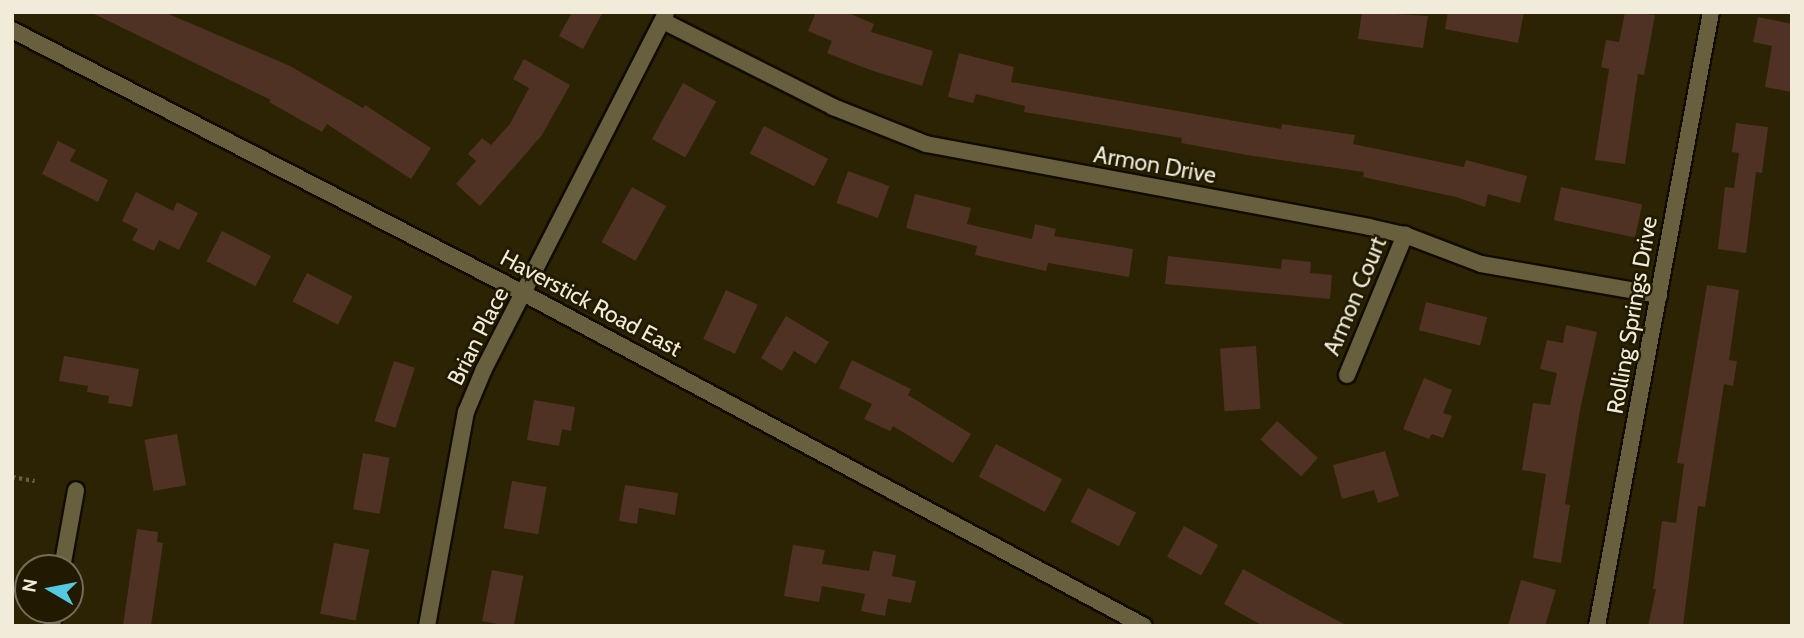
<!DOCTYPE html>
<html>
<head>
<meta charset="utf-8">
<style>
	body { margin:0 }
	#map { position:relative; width:1804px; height:638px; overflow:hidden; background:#2b2303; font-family:Cabin,sans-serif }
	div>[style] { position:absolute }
	.building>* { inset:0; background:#4f3223; transform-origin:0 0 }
	.path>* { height:3.5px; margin-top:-1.75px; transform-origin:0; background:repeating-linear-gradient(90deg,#676044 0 3.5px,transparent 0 7px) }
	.roads { filter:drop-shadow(2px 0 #120c00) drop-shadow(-2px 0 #120c00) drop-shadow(0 2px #120c00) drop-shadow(0 -2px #120c00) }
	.minor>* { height:16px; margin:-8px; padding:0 8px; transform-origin:8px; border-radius:8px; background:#685f3f }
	span { translate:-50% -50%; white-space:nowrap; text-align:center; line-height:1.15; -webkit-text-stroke:5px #211900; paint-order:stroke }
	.street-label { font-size:23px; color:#f0ecd9 }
	.frame { position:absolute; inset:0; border:14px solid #f0ecd9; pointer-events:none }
	.north { position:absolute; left:14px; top:554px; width:70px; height:70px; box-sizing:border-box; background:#211900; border:2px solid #746d57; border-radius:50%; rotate:280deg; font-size:19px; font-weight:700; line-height:28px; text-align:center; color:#f0ecd9 }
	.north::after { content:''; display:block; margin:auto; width:24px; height:32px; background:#56c9e1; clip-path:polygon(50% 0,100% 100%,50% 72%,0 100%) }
</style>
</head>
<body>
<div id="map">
	<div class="building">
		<i style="clip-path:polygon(90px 12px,164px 12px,290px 66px,363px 108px,365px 105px,431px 148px,411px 179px,327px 124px,322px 132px,269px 102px,271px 100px)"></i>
		<i style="clip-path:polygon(572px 12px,603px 12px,583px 49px,559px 36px)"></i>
		<i style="clip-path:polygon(816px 12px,846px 12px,874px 24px,871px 32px,933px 51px,922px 86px,870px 70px,827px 53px,832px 41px,808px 31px)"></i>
		<i style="clip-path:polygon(1362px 12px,1428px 16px,1423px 48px,1358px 39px)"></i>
		<i style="clip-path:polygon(1448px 12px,1524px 12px,1518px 43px,1445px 29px)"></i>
		<i style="clip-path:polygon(1625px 12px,1655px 15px,1644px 75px,1638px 74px,1625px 164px,1595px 160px,1609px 69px,1601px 67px,1606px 40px,1619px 42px)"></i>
		<i style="clip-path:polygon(1758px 17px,1792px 24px,1792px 92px,1765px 87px,1772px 46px,1753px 42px)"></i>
		<i style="clip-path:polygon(959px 53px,1014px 67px,1011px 82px,1281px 129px,1282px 124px,1355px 135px,1353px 144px,1464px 167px,1466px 160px,1527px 176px,1520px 203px,1488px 194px,1485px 207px,1456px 197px,1363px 177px,1364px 172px,1253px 156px,1181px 143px,1182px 138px,1024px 112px,1025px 106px,976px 94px,973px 103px,948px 97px)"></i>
		<i style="clip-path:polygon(524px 59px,570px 85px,542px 135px,480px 206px,456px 184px,476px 161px,468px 154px,482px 138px,491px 145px,510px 124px,529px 88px,513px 79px)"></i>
		<i style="left:683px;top:83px;width:38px;height:64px;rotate:29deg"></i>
		<i style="clip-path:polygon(1736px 123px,1768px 127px,1762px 173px,1756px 172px,1746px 253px,1718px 249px,1725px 187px,1734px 188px,1739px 153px,1732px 152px)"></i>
		<i style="left:764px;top:126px;width:72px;height:31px;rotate:27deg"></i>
		<i style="clip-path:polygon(58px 141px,76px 150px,70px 161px,108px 180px,98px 202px,42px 174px)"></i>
		<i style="left:848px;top:171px;width:44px;height:34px;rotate:20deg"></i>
		<i style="left:632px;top:187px;width:39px;height:63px;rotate:29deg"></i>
		<i style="left:1561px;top:187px;width:83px;height:34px;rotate:12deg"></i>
		<i style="clip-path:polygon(136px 192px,173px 211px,177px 202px,198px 213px,179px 250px,159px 240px,154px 251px,132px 240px,138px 229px,122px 221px)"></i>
		<i style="clip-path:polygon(915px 194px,971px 208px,967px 224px,1032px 239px,1035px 224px,1056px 229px,1054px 236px,1133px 249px,1129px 277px,1048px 263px,1046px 271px,975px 255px,977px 246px,906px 228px)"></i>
		<i style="left:222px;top:231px;width:55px;height:34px;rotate:27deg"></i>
		<i style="clip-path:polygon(1168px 256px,1281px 269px,1282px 259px,1311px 262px,1310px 273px,1332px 275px,1330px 299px,1165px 284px)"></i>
		<i style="left:307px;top:273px;width:51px;height:32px;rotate:27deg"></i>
		<i style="clip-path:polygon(1707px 285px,1739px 290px,1729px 360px,1737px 361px,1733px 386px,1724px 384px,1705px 507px,1698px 506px,1683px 626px,1648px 626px,1656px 589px,1653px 589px,1662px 521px,1676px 523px,1684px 464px,1677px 463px)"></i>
		<i style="left:726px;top:290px;width:35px;height:54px;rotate:25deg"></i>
		<i style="left:1426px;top:302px;width:63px;height:29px;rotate:14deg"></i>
		<i style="clip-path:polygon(786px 316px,829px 342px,816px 364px,794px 351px,782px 371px,761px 358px)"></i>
		<i style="clip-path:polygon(1566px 325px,1597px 332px,1580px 410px,1565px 504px,1570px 505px,1561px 563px,1533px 558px,1546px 474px,1522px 470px,1533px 403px,1550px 405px,1557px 373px,1540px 369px,1547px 340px,1563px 343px)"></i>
		<i style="left:1256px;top:346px;width:63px;height:36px;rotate:86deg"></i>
		<i style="clip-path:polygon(64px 356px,139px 369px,132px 407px,108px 403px,109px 396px,87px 392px,88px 386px,59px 381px)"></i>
		<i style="clip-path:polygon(852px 360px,911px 389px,908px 395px,971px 434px,953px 463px,893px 426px,890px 431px,864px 419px,872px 404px,839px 388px)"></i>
		<i style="left:394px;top:361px;width:22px;height:63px;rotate:18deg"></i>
		<i style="clip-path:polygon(1424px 378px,1452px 390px,1443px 413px,1452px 416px,1443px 438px,1432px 434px,1429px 439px,1403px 429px)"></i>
		<i style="clip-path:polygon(534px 400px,575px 407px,571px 431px,562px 429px,559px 446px,527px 440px)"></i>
		<i style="left:1277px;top:421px;width:55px;height:25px;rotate:42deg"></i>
		<i style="left:177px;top:434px;width:52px;height:33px;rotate:80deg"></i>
		<i style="left:996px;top:444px;width:75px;height:37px;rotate:28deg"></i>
		<i style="clip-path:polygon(1385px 451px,1399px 496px,1378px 503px,1374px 490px,1342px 499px,1333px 465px)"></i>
		<i style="left:363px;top:453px;width:27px;height:57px;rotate:10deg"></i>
		<i style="left:512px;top:481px;width:35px;height:48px;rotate:10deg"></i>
		<i style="clip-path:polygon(625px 485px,678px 493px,675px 515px,639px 508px,637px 524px,619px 521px)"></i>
		<i style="left:1088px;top:488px;width:54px;height:38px;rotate:27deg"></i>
		<i style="left:1184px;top:526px;width:39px;height:35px;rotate:29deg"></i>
		<i style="clip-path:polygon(137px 529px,158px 532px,157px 542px,163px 543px,151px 626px,123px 626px)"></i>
		<i style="left:334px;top:543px;width:36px;height:72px;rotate:11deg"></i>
		<i style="clip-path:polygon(793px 545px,825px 550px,822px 564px,869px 571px,873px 551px,896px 555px,892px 576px,916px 581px,911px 603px,888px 599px,885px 616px,861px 611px,865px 594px,822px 586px,819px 602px,784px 596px)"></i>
		<i style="clip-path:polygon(1243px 569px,1306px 604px,1348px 626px,1263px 626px,1224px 604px)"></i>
		<i style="left:492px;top:570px;width:32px;height:52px;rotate:11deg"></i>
		<i style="clip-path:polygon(1521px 580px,1556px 590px,1545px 626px,1508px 626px)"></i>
	</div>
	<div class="path">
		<i style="left:12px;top:477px;width:23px;rotate:10deg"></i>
	</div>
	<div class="roads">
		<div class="minor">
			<i style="left:663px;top:21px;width:191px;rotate:26.8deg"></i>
			<i style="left:833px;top:107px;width:100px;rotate:21.7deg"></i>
			<i style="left:926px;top:144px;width:451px;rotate:10.6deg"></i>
			<i style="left:1369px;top:227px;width:37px;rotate:13deg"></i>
			<i style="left:1405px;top:235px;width:81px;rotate:20.9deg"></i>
			<i style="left:1481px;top:264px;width:181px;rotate:9.9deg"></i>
			<i style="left:12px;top:30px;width:577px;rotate:27.23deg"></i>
			<i style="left:525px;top:294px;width:702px;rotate:28.21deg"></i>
			<i style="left:1347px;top:375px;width:152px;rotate:-67.5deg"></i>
			<i style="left:62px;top:568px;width:79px;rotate:-79.8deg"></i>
			<i style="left:52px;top:626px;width:16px;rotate:-79deg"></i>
			<i style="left:427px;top:626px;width:218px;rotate:-79.7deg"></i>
			<i style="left:466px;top:412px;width:47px;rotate:-67.3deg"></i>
			<i style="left:484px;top:369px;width:399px;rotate:-62.9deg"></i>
			<i style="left:1597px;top:626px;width:624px;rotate:-79.48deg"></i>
		</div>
	</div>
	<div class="street-label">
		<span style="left:1155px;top:165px;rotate:10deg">Armon Drive</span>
		<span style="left:1355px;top:296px;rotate:-67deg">Armon Court</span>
		<span style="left:591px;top:303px;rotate:28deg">Haverstick Road East</span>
		<span style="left:1632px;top:315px;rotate:-80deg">Rolling Springs Drive</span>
		<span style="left:478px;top:336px;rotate:-63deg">Brian Place</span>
	</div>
	<div class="frame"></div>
	<div class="north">N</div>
</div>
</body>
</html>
